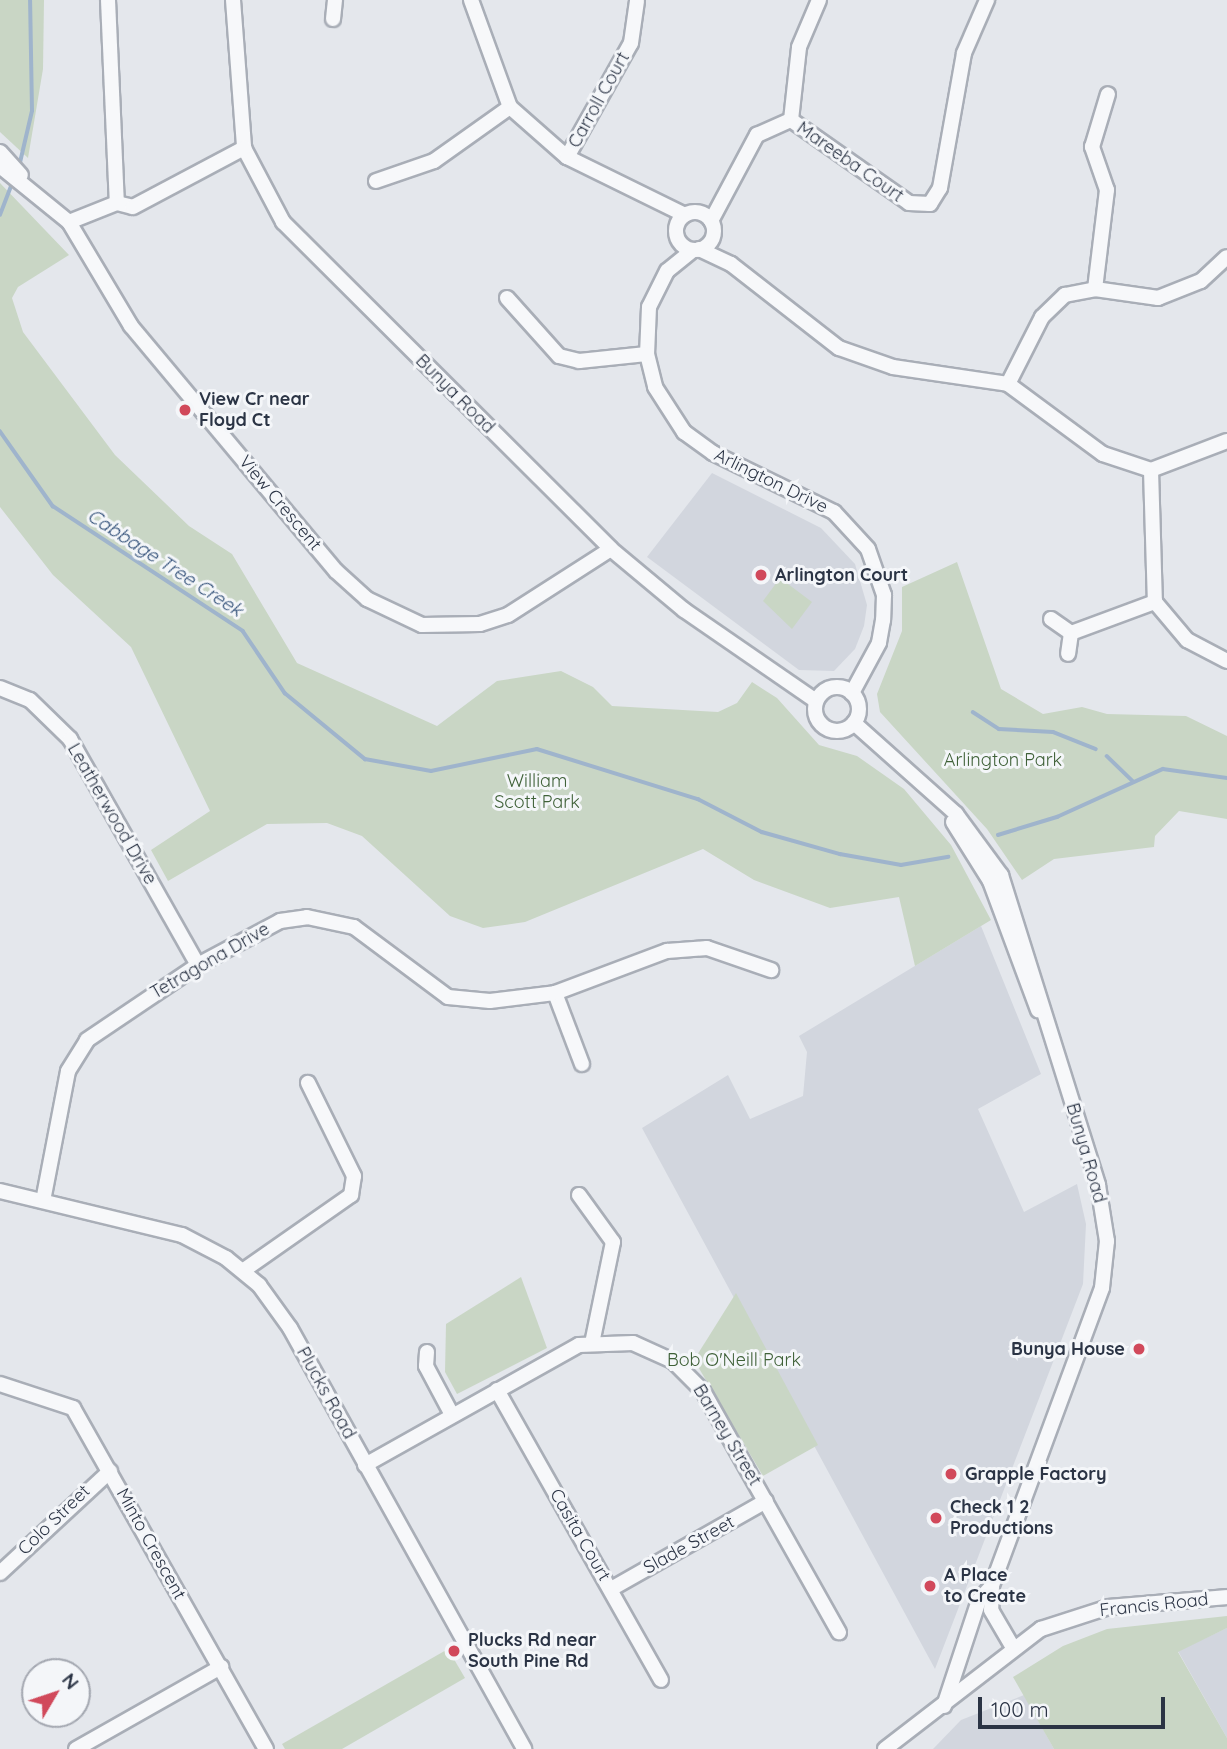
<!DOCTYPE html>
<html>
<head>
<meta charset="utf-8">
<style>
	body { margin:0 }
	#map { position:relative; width:1227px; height:1749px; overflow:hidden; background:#e4e7ec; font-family:Quicksand,sans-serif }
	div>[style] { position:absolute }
	.built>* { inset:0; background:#d2d6de }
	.green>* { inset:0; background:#c9d6c5 }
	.stream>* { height:3.5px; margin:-1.75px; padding:0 1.75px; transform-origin:1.75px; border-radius:1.75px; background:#9fb4cc }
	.roads { filter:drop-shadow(2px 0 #a9aeb7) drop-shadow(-2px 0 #a9aeb7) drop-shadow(0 2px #a9aeb7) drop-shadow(0 -2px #a9aeb7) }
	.minor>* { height:14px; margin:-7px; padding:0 7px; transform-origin:7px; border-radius:7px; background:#f7f8fa }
	.minor>.ring { margin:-7px; padding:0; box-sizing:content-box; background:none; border:14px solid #f7f8fa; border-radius:50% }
	.dots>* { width:19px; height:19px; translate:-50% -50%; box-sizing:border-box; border:4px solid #f4f6f9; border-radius:50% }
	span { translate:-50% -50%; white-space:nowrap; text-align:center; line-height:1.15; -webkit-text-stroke:6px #f4f6f9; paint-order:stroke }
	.street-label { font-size:18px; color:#2b3445 }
	.poi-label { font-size:18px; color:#2b3445; font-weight:700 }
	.left { translate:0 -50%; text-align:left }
	.right { translate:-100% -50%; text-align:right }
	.park-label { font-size:18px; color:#3f6138 }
	.water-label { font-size:19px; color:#34527a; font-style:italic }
	.north { position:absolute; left:21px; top:1658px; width:70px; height:70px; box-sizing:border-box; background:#f4f6f9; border:2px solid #a4a8b1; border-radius:50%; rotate:51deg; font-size:19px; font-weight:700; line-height:28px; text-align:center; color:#2b3445 }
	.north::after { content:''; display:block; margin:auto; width:24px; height:32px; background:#d1495b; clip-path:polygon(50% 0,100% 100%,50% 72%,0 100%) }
	.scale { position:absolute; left:978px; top:1697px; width:187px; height:32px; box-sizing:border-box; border:4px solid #2b3445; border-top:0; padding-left:9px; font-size:21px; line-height:24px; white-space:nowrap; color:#2b3445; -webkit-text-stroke:5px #f4f6f9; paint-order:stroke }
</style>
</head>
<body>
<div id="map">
	<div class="built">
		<i style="clip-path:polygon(712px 473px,821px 528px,855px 564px,867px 605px,864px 626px,855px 649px,834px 671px,799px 670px,647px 557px)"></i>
		<i style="clip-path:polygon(981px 926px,1041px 1074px,978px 1109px,1024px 1212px,1077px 1184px,1086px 1224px,1083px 1284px,935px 1669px,642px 1128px,728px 1075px,750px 1119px,803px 1096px,807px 1052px,799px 1036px)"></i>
		<i style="clip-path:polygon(1227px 1628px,1227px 1738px,1178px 1651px)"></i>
		<i style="clip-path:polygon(1024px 1695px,1054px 1749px,933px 1749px,961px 1720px)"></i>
	</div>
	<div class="green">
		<i style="clip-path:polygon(0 0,44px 0,43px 69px,28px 158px,0 132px)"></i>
		<i style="clip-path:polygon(0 183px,69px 255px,18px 287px,12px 298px,23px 332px,115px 455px,189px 526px,232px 554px,297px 663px,437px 726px,497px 681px,561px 671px,593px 687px,612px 706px,718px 712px,737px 703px,752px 682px,777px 698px,819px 745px,857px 756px,904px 789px,951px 845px,991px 920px,915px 966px,899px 897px,830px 908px,754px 880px,703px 849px,525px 922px,483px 928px,450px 916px,362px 836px,327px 823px,267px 824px,168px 881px,151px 850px,210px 811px,131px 647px,53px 575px,0 507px)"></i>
		<i style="clip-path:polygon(957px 562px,1001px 689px,1043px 714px,1082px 707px,1107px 714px,1186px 716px,1227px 736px,1227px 819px,1179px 811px,1155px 836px,1154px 847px,1054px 859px,1022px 880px,987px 829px,880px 712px,877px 694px,902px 631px,902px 587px)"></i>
		<i style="clip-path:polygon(780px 578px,812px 602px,792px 629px,763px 601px)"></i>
		<i style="clip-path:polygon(521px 1277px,547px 1348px,457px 1394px,445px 1372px,446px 1324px)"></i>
		<i style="clip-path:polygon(736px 1293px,818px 1445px,763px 1476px,694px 1360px)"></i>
		<i style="clip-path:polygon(1227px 1616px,1227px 1628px,1178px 1652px,1227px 1738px,1227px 1749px,1054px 1749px,1013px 1677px,1063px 1646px,1107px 1629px)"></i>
		<i style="clip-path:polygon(448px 1649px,465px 1678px,342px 1749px,285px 1749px,282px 1744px)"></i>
	</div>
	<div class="stream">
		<i style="left:19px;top:167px;width:57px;rotate:-76.9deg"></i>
		<i style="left:32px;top:111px;width:111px;rotate:-91deg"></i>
		<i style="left:0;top:215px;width:36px;rotate:-69deg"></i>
		<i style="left:0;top:431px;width:92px;rotate:54.8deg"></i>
		<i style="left:53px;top:506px;width:227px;rotate:33.3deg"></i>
		<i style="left:243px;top:631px;width:75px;rotate:55.9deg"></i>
		<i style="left:285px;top:693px;width:104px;rotate:39.5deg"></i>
		<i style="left:365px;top:759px;width:67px;rotate:10.3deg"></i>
		<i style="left:431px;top:771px;width:108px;rotate:-11.7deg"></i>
		<i style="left:537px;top:749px;width:169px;rotate:17.3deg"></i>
		<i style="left:698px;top:799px;width:72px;rotate:27.3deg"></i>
		<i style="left:762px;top:832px;width:81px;rotate:15.8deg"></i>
		<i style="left:840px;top:854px;width:62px;rotate:10.2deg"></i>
		<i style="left:901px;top:865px;width:48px;rotate:-9.7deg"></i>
		<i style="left:973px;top:712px;width:31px;rotate:33deg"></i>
		<i style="left:999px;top:729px;width:54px;rotate:3.2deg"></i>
		<i style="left:1053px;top:732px;width:46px;rotate:21.6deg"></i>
		<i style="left:1107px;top:756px;width:35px;rotate:44deg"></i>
		<i style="left:998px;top:835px;width:62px;rotate:-17deg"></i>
		<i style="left:1057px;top:817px;width:116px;rotate:-24.4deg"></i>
		<i style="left:1163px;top:769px;width:65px;rotate:8deg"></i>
	</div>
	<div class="roads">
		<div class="minor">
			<i style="left:108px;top:0;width:203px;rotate:87.5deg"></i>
			<i style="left:233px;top:0;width:148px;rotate:85.7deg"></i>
			<i style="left:244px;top:148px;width:84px;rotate:62.2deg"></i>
			<i style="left:283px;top:222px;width:463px;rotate:44.9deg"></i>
			<i style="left:611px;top:549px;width:95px;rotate:39.9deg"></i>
			<i style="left:684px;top:610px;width:160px;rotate:34.6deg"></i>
			<i style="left:471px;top:0;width:114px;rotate:70deg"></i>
			<i style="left:510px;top:107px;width:76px;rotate:41.3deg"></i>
			<i style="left:567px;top:157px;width:131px;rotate:26.2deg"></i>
			<i style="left:333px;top:19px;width:19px;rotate:-84deg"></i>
			<i style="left:791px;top:120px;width:73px;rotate:-83.7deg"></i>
			<i style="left:799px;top:47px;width:51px;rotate:-66.9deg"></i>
			<i style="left:0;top:152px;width:31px;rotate:48deg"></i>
			<i style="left:567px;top:157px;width:131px;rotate:-60.7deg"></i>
			<i style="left:631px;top:43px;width:42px;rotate:-81.9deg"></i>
			<i style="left:0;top:166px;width:89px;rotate:39.1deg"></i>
			<i style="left:69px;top:222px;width:121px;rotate:59.2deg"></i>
			<i style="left:131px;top:326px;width:319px;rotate:50.1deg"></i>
			<i style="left:336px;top:571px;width:42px;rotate:42.1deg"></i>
			<i style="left:367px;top:599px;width:61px;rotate:25.3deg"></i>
			<i style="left:422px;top:625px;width:58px;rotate:-1deg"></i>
			<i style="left:480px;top:624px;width:29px;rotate:-18deg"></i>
			<i style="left:508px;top:615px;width:122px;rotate:-32.7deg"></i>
			<i style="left:376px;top:181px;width:61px;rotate:-19deg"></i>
			<i style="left:434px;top:161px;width:93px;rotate:-35.4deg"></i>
			<i class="ring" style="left:676px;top:212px;width:24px;height:24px"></i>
			<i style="left:711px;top:221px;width:98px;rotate:-61.9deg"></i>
			<i style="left:757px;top:135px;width:37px;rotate:-24deg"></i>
			<i style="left:791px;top:120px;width:144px;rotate:35.1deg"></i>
			<i style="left:909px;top:203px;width:21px;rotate:3deg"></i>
			<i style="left:930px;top:204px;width:19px;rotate:-58deg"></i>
			<i style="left:940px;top:188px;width:137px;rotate:-79.9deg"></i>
			<i style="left:964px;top:53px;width:58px;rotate:-66.5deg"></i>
			<i style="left:69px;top:222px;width:52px;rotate:-21.6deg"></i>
			<i style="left:117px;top:203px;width:16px;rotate:14deg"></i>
			<i style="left:133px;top:207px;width:126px;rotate:-28deg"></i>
			<i style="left:699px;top:249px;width:35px;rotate:25deg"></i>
			<i style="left:731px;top:264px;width:137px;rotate:37.9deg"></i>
			<i style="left:839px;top:348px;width:57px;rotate:19.4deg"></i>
			<i style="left:893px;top:367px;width:116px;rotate:8.4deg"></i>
			<i style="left:1008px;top:384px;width:118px;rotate:36.4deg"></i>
			<i style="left:1103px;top:454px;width:51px;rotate:18.4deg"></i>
			<i style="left:1151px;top:470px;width:81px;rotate:-20.9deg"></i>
			<i style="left:693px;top:250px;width:33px;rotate:141deg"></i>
			<i style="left:667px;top:271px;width:40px;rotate:116.6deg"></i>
			<i style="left:649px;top:307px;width:47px;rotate:92.4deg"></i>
			<i style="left:647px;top:354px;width:34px;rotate:76deg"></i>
			<i style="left:655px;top:387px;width:54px;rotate:57.2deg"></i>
			<i style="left:684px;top:432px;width:36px;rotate:36deg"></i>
			<i style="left:713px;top:453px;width:135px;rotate:26deg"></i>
			<i style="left:834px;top:512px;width:50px;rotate:47.4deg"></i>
			<i style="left:868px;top:549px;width:49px;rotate:70.8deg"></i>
			<i style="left:884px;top:595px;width:25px;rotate:92deg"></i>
			<i style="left:883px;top:620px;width:23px;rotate:100deg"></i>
			<i style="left:879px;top:643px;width:57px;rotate:118.4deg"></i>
			<i style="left:1095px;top:289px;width:100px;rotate:-83.1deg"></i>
			<i style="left:1107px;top:190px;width:46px;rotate:-109.2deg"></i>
			<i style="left:1092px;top:147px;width:55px;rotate:-73.2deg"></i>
			<i style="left:507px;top:298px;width:78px;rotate:48.1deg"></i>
			<i style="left:559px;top:356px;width:21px;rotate:14deg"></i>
			<i style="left:579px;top:361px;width:68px;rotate:-5.9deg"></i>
			<i style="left:1008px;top:384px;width:75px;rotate:-63.1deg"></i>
			<i style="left:1042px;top:317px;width:32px;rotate:-44deg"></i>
			<i style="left:1065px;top:295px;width:31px;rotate:-11deg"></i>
			<i style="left:1095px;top:289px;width:64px;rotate:8.1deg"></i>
			<i style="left:1158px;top:298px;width:46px;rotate:-21.6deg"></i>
			<i style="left:1201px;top:281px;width:35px;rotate:-43deg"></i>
			<i style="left:1151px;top:470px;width:132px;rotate:88.3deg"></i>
			<i style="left:1155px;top:602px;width:50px;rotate:49.9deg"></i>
			<i style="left:1187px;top:640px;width:45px;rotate:27.7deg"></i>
			<i style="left:1051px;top:619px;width:24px;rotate:35deg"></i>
			<i style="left:1071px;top:633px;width:21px;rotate:98deg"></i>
			<i style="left:1071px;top:633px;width:90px;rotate:-20.3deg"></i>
			<i class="ring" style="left:815px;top:687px;width:30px;height:30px"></i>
			<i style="left:0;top:688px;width:32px;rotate:22deg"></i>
			<i style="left:30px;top:700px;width:56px;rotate:44.3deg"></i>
			<i style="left:70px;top:739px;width:260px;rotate:60.5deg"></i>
			<i style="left:854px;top:723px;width:137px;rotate:41.7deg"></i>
			<i style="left:956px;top:814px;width:76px;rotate:53.6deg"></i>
			<i style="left:1001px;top:875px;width:325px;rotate:72.6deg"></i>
			<i style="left:1098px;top:1185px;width:57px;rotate:80.9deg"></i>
			<i style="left:1107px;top:1241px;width:47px;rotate:96.1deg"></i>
			<i style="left:1102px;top:1288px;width:318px;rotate:110.3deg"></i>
			<i style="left:992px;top:1586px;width:24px;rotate:92deg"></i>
			<i style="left:991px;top:1610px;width:42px;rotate:59.7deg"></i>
			<i style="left:953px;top:822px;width:70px;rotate:57.9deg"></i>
			<i style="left:990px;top:881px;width:138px;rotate:69.6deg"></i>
			<i style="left:555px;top:993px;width:76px;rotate:69.2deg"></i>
			<i style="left:0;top:1191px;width:187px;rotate:13.6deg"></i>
			<i style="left:182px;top:1235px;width:50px;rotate:27.6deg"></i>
			<i style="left:226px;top:1258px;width:43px;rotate:39.3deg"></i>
			<i style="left:259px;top:1285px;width:53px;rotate:54.2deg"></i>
			<i style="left:290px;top:1328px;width:482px;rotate:60.9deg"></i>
			<i style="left:579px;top:1195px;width:58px;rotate:54.1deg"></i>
			<i style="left:613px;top:1242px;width:103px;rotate:101.7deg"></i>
			<i style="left:43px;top:1201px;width:132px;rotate:-79.1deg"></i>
			<i style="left:68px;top:1071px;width:36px;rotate:-58deg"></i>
			<i style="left:87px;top:1040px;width:134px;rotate:-34deg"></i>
			<i style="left:198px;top:965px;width:93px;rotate:-28.2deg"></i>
			<i style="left:280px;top:921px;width:27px;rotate:-8deg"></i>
			<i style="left:307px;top:917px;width:48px;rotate:12deg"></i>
			<i style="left:354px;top:927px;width:117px;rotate:36.7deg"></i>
			<i style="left:448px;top:997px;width:42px;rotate:5.4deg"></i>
			<i style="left:490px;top:1001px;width:65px;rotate:-7deg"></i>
			<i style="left:555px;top:993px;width:120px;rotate:-20.6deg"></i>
			<i style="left:667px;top:951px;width:40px;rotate:-4.3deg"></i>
			<i style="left:707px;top:948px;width:68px;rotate:19deg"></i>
			<i style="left:244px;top:1270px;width:131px;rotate:-35deg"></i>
			<i style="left:351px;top:1195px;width:19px;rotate:-81deg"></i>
			<i style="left:354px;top:1176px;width:104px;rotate:-116.3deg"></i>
			<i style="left:427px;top:1352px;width:14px;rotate:94deg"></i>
			<i style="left:426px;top:1366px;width:55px;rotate:62deg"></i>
			<i style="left:0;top:1384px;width:77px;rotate:18.2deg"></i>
			<i style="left:73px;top:1408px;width:392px;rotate:60.5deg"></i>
			<i style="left:497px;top:1390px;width:333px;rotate:60.5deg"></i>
			<i style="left:365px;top:1465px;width:245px;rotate:-29.3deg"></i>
			<i style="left:579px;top:1345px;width:54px;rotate:-2.1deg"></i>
			<i style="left:633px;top:1343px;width:44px;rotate:24.2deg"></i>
			<i style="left:673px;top:1361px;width:42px;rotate:45deg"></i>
			<i style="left:703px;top:1391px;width:277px;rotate:60.6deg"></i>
			<i style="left:0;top:1573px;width:150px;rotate:-42.8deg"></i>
			<i style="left:611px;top:1589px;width:178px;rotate:-29.6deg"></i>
			<i style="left:944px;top:1706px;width:112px;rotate:-71.7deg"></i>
			<i style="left:979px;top:1600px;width:19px;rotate:-47deg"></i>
			<i style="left:76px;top:1749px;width:167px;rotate:-29.5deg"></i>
			<i style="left:885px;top:1749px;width:197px;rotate:-37.6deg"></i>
			<i style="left:1041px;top:1629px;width:71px;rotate:-17.9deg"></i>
			<i style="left:1109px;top:1607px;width:118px;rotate:-4.8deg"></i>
		</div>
	</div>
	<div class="dots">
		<i style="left:185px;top:410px;background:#d1495b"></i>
		<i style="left:761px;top:575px;background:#d1495b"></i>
		<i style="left:1139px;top:1349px;background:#d1495b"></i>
		<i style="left:951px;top:1474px;background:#d1495b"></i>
		<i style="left:936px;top:1518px;background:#d1495b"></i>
		<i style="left:930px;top:1586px;background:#d1495b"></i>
		<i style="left:454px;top:1651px;background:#d1495b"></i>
	</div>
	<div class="street-label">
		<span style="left:599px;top:100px;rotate:-61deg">Carroll Court</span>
		<span style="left:850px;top:162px;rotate:35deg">Mareeba Court</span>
		<span style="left:455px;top:394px;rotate:45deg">Bunya Road</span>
		<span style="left:771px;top:481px;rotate:26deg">Arlington Drive</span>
		<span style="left:280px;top:503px;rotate:50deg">View Crescent</span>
		<span style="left:112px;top:814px;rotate:60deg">Leatherwood Drive</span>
		<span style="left:210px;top:961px;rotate:-30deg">Tetragona Drive</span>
		<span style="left:1086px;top:1153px;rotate:74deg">Bunya Road</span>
		<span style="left:326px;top:1393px;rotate:61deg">Plucks Road</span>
		<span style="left:727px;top:1435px;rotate:59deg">Barney Street</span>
		<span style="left:54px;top:1520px;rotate:-44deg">Colo Street</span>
		<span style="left:580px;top:1535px;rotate:60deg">Casita Court</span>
		<span style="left:151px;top:1544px;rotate:61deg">Minto Crescent</span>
		<span style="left:689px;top:1545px;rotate:-29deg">Slade Street</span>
		<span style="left:1154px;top:1605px;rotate:-6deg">Francis Road</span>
	</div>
	<div class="poi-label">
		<span class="left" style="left:199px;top:410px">View Cr near<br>Floyd Ct</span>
		<span class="left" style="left:775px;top:575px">Arlington Court</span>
		<span class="right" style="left:1125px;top:1349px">Bunya House</span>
		<span class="left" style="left:965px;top:1474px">Grapple Factory</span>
		<span class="left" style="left:950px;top:1518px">Check 1 2<br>Productions</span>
		<span class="left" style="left:944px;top:1586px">A Place<br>to Create</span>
		<span class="left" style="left:468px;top:1651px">Plucks Rd near<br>South Pine Rd</span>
	</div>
	<div class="park-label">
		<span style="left:1003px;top:760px">Arlington Park</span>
		<span style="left:537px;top:792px">William<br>Scott Park</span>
		<span style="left:734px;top:1360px">Bob O'Neill Park</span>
	</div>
	<div class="water-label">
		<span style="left:165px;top:563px;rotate:33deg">Cabbage Tree Creek</span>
	</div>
	<div class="north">N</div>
	<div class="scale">100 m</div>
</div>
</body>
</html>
